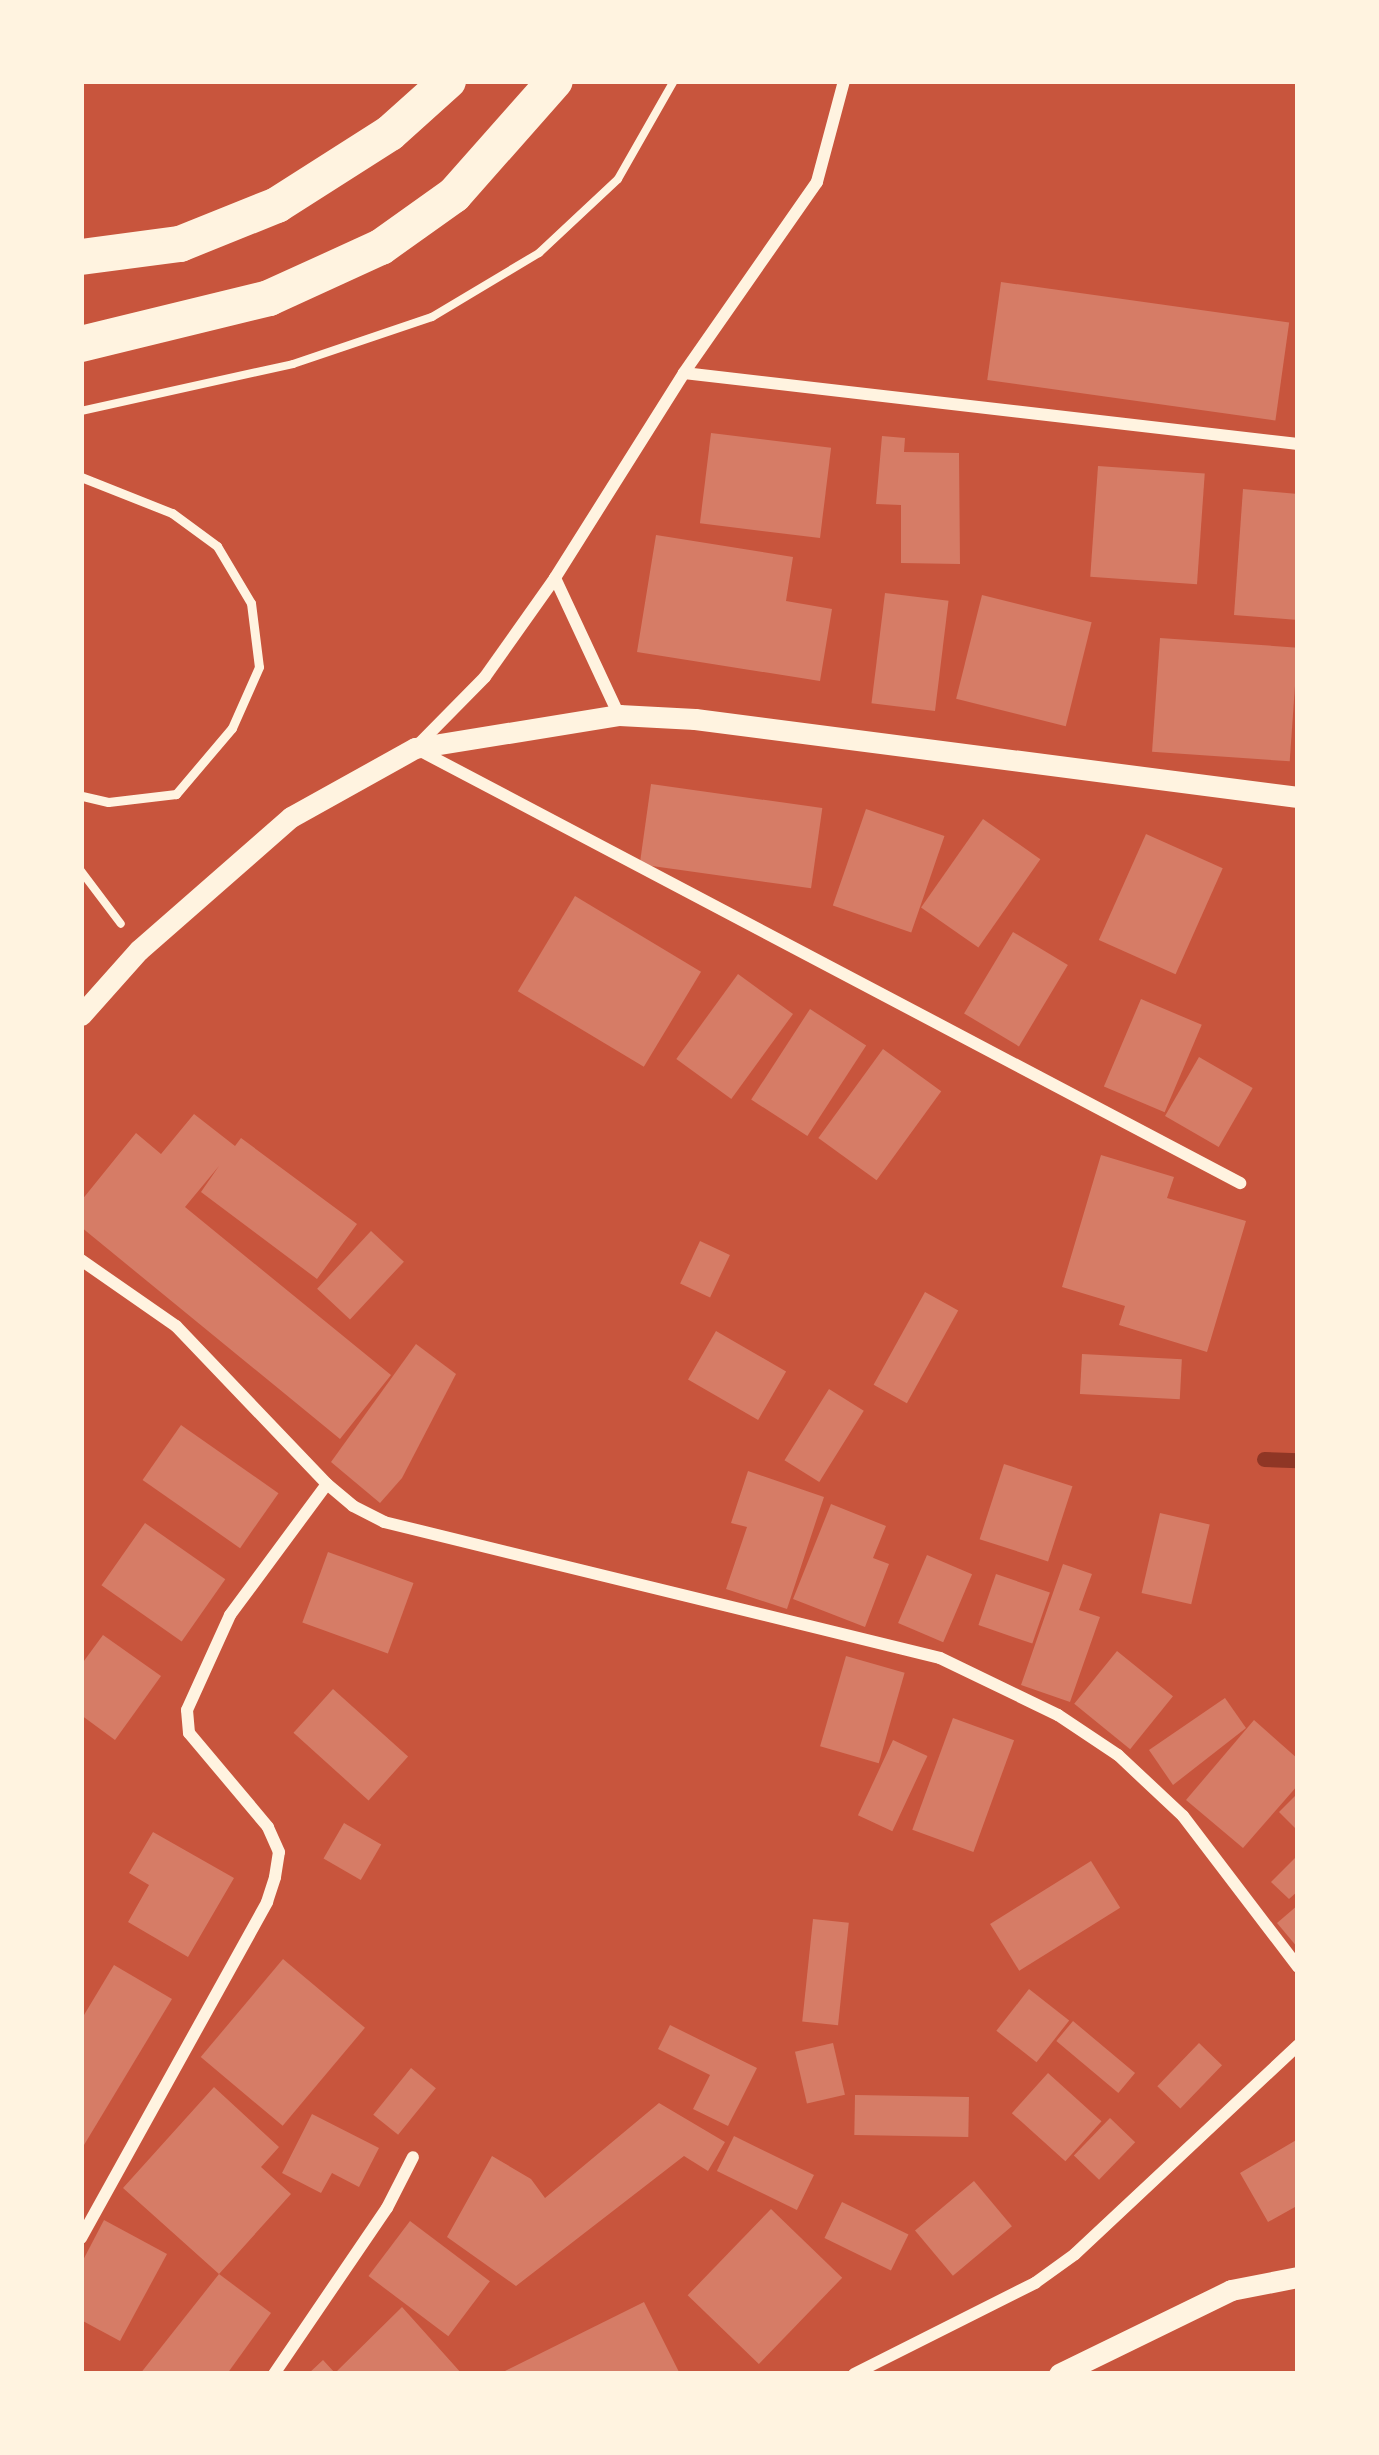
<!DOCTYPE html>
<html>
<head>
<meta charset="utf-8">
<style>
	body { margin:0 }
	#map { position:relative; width:1379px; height:2455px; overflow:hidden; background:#c8553d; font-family:Inter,sans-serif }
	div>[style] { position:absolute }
	.stream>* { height:15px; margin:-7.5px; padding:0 7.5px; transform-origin:7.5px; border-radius:7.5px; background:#8f3625 }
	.building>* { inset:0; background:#d67c66; transform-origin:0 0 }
	.path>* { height:8px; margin:-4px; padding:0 4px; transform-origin:4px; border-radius:4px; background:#fff3e0 }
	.service>* { height:9px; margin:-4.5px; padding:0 4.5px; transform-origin:4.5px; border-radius:4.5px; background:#fff3e0 }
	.minor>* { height:12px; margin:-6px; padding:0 6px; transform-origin:6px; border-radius:6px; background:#fff3e0 }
	.tertiary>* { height:21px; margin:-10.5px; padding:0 10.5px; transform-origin:10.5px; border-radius:10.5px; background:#fff3e0 }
	.motorway>* { height:36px; margin:-18px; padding:0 18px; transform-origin:18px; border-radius:18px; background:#fff3e0 }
	span { translate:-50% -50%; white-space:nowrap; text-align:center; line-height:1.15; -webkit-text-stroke:12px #fff3e0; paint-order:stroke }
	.frame { position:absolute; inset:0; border:84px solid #fff3e0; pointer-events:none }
</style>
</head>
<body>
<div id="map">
	<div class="stream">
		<i style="left:1264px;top:1459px;width:34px;rotate:2deg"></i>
	</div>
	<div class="building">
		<i style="left:1001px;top:282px;width:291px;height:99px;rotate:8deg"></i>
		<i style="left:711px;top:433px;width:121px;height:91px;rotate:7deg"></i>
		<i style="clip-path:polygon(882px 436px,905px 438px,904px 452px,959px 453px,960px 564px,901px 563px,901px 505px,876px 504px)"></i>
		<i style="left:1098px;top:466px;width:107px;height:111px;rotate:4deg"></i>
		<i style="clip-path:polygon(1243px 489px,1298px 494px,1298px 620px,1234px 615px)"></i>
		<i style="clip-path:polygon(656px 535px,793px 557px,786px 601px,832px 609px,820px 681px,637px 652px)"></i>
		<i style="left:885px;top:593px;width:64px;height:111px;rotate:7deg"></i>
		<i style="left:982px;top:595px;width:113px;height:107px;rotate:14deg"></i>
		<i style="left:1160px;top:638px;width:138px;height:114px;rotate:4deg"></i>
		<i style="left:651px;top:784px;width:173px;height:81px;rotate:8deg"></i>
		<i style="left:866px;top:809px;width:83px;height:102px;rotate:19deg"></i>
		<i style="left:983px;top:819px;width:70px;height:108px;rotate:35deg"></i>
		<i style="left:1146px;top:834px;width:84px;height:116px;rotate:24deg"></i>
		<i style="left:575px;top:896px;width:147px;height:111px;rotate:31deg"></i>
		<i style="left:1013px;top:932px;width:64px;height:95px;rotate:31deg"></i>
		<i style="left:738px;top:974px;width:68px;height:105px;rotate:36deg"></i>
		<i style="left:1141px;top:999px;width:66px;height:95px;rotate:23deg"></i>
		<i style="left:810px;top:1009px;width:67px;height:108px;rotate:33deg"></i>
		<i style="left:883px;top:1049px;width:72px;height:110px;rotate:36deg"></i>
		<i style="left:1199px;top:1057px;width:62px;height:68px;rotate:30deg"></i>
		<i style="clip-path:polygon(194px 1114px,235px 1146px,241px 1138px,357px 1224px,317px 1279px,201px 1192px,219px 1166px,185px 1207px,391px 1375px,340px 1439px,81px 1227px,81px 1201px,136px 1133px,161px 1154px)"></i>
		<i style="clip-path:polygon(1101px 1155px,1174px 1177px,1167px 1198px,1246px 1221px,1207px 1352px,1119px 1325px,1125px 1306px,1062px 1287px)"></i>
		<i style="left:371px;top:1231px;width:45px;height:79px;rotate:43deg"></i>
		<i style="left:700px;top:1241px;width:33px;height:47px;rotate:25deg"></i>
		<i style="left:925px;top:1292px;width:38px;height:106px;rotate:29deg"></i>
		<i style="left:716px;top:1331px;width:81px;height:56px;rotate:30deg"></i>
		<i style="clip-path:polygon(416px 1344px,456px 1374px,402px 1478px,380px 1503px,331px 1462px)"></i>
		<i style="left:1082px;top:1354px;width:100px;height:40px;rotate:3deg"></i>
		<i style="left:829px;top:1389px;width:41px;height:84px;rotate:32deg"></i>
		<i style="left:181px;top:1425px;width:119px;height:67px;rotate:35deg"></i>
		<i style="left:1004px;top:1464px;width:72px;height:79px;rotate:18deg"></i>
		<i style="clip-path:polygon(748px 1471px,824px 1497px,787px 1609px,726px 1589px,747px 1527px,731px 1523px)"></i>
		<i style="clip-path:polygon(831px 1504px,886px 1526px,873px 1558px,889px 1564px,865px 1627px,793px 1599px)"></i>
		<i style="left:1160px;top:1513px;width:51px;height:82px;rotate:13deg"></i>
		<i style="left:145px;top:1523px;width:98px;height:76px;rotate:35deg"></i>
		<i style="left:328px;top:1552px;width:91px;height:75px;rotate:20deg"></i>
		<i style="left:927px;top:1555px;width:49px;height:74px;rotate:23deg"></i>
		<i style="clip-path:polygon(1063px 1564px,1092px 1574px,1079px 1610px,1100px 1617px,1070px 1702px,1021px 1685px)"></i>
		<i style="left:996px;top:1574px;width:57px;height:54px;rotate:19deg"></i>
		<i style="clip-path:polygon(103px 1635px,161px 1676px,115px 1740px,81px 1715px,81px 1665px)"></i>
		<i style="left:1117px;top:1651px;width:72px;height:68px;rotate:39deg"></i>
		<i style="left:846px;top:1656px;width:61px;height:94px;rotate:16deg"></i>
		<i style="left:333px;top:1689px;width:101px;height:59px;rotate:42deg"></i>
		<i style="clip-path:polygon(1225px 1698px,1246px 1728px,1173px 1785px,1149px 1750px)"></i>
		<i style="left:953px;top:1718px;width:65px;height:119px;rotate:20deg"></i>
		<i style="clip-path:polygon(1254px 1720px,1298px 1759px,1298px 1785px,1243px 1848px,1186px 1800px)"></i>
		<i style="left:893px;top:1740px;width:38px;height:83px;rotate:25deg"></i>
		<i style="clip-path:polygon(1298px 1793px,1298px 1831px,1279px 1812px)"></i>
		<i style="left:344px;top:1823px;width:43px;height:41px;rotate:30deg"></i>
		<i style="clip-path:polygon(153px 1832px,234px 1878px,188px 1957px,128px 1922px,149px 1885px,129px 1873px)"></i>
		<i style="clip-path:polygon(1298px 1855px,1298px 1891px,1289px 1899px,1271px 1882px)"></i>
		<i style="left:1091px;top:1861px;width:55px;height:119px;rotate:58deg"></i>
		<i style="clip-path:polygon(1298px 1905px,1298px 1948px,1277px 1923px)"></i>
		<i style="left:813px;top:1919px;width:36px;height:103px;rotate:6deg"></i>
		<i style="left:283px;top:1959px;width:107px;height:128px;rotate:40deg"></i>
		<i style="clip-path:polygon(114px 1965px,172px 1999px,84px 2145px,81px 2020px)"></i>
		<i style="left:1029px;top:1989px;width:51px;height:53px;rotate:38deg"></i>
		<i style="left:1073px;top:2021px;width:81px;height:26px;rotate:40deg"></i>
		<i style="clip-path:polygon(670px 2025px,757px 2068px,728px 2126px,693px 2109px,710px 2075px,658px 2049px)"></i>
		<i style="left:833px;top:2043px;width:53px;height:39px;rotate:77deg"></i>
		<i style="left:1199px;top:2043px;width:32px;height:60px;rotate:44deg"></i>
		<i style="left:411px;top:2068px;width:32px;height:60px;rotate:39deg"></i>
		<i style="left:1048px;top:2073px;width:72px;height:54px;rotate:42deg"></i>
		<i style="clip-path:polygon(214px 2087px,279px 2147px,261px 2167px,291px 2194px,219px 2274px,123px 2188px)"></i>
		<i style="left:855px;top:2095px;width:114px;height:40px;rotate:1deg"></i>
		<i style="clip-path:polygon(659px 2103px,725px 2142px,708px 2171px,684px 2156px,516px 2286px,447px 2237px,492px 2156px,531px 2179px,545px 2198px)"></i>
		<i style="clip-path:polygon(312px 2114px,379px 2148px,359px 2187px,332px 2173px,321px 2193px,282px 2173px)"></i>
		<i style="left:1110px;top:2118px;width:35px;height:52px;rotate:44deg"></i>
		<i style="left:734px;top:2136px;width:89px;height:39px;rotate:26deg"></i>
		<i style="clip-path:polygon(1298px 2139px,1298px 2213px,1295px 2207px,1268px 2222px,1240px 2173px)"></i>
		<i style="left:974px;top:2181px;width:59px;height:77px;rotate:50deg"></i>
		<i style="left:842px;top:2202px;width:74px;height:40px;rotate:26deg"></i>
		<i style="left:771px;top:2209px;width:99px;height:120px;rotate:44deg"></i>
		<i style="clip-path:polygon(104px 2220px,167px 2254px,120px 2341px,81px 2320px,81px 2264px)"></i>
		<i style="left:410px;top:2221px;width:100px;height:69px;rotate:37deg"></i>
		<i style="clip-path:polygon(219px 2274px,271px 2313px,227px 2374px,140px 2374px)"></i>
		<i style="clip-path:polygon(644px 2302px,680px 2374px,499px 2374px)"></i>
		<i style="clip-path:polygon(402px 2307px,462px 2374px,308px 2374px,323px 2360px,335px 2373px)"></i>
	</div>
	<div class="path">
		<i style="left:81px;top:411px;width:217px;rotate:-12.5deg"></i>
		<i style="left:293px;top:364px;width:147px;rotate:-18.7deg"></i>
		<i style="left:432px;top:317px;width:125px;rotate:-30.9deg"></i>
		<i style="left:539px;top:253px;width:108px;rotate:-43.1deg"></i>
		<i style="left:618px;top:179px;width:113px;rotate:-60.3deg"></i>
		<i style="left:81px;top:871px;width:66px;rotate:53deg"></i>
	</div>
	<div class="service">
		<i style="left:81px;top:477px;width:98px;rotate:21.6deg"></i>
		<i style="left:172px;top:513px;width:56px;rotate:36.3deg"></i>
		<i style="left:217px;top:546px;width:66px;rotate:59.2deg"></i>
		<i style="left:251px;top:603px;width:64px;rotate:82.9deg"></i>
		<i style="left:259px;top:667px;width:67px;rotate:113.9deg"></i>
		<i style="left:232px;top:728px;width:87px;rotate:130.3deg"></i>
		<i style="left:176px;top:794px;width:68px;rotate:173.3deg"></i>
		<i style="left:108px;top:802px;width:28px;rotate:-167deg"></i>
	</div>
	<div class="minor">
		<i style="left:844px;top:81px;width:105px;rotate:105deg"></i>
		<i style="left:817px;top:182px;width:233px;rotate:124.9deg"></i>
		<i style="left:684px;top:373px;width:242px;rotate:122.2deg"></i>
		<i style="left:555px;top:578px;width:121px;rotate:125.3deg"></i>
		<i style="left:485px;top:677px;width:100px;rotate:134.6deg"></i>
		<i style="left:415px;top:748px;width:933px;rotate:27.8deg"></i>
		<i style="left:684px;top:373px;width:618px;rotate:6.6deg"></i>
		<i style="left:555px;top:578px;width:151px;rotate:65deg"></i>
		<i style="left:81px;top:1260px;width:116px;rotate:34.8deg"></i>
		<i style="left:176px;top:1326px;width:219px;rotate:46.3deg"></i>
		<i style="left:327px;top:1484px;width:34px;rotate:40deg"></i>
		<i style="left:353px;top:1506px;width:35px;rotate:27deg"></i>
		<i style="left:384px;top:1522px;width:572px;rotate:13.74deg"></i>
		<i style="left:940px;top:1658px;width:131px;rotate:25.8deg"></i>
		<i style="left:1058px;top:1715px;width:72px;rotate:33.7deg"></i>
		<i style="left:1118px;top:1755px;width:89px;rotate:43.2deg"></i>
		<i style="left:1183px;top:1816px;width:190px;rotate:52.7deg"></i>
		<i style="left:81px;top:2238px;width:384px;rotate:-61deg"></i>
		<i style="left:267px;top:1902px;width:26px;rotate:-72deg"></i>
		<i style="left:275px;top:1877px;width:25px;rotate:-81deg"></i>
		<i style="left:279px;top:1852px;width:27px;rotate:-114deg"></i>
		<i style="left:268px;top:1827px;width:123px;rotate:-130deg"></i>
		<i style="left:189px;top:1733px;width:23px;rotate:-95deg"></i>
		<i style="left:187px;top:1710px;width:104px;rotate:-65.6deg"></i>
		<i style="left:230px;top:1615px;width:163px;rotate:-53.5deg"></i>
		<i style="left:274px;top:2374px;width:201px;rotate:-55.8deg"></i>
		<i style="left:387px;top:2208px;width:57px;rotate:-63deg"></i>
		<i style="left:854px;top:2374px;width:203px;rotate:-26.7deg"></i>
		<i style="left:1035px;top:2283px;width:49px;rotate:-35.9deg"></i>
		<i style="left:1075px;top:2254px;width:306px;rotate:-43.1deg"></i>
	</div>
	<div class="tertiary">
		<i style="left:81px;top:1015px;width:87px;rotate:-48.3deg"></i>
		<i style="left:139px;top:950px;width:202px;rotate:-41.2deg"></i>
		<i style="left:291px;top:817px;width:142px;rotate:-29.1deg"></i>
		<i style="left:415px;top:748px;width:207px;rotate:-9.2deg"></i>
		<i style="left:619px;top:715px;width:76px;rotate:3deg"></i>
		<i style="left:695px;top:719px;width:608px;rotate:7.37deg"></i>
		<i style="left:1059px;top:2374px;width:191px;rotate:-26deg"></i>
		<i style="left:1231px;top:2290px;width:68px;rotate:-11deg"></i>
	</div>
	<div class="motorway">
		<i style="left:81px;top:257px;width:100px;rotate:-7.5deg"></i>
		<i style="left:180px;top:244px;width:105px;rotate:-21.9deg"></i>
		<i style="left:277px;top:205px;width:134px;rotate:-32.5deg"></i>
		<i style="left:390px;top:133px;width:78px;rotate:-41.9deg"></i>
		<i style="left:81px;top:344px;width:194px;rotate:-13.7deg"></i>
		<i style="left:269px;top:298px;width:123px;rotate:-24.5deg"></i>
		<i style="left:381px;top:247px;width:90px;rotate:-35.5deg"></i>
		<i style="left:454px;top:195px;width:152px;rotate:-48.5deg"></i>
	</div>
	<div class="frame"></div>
</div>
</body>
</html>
